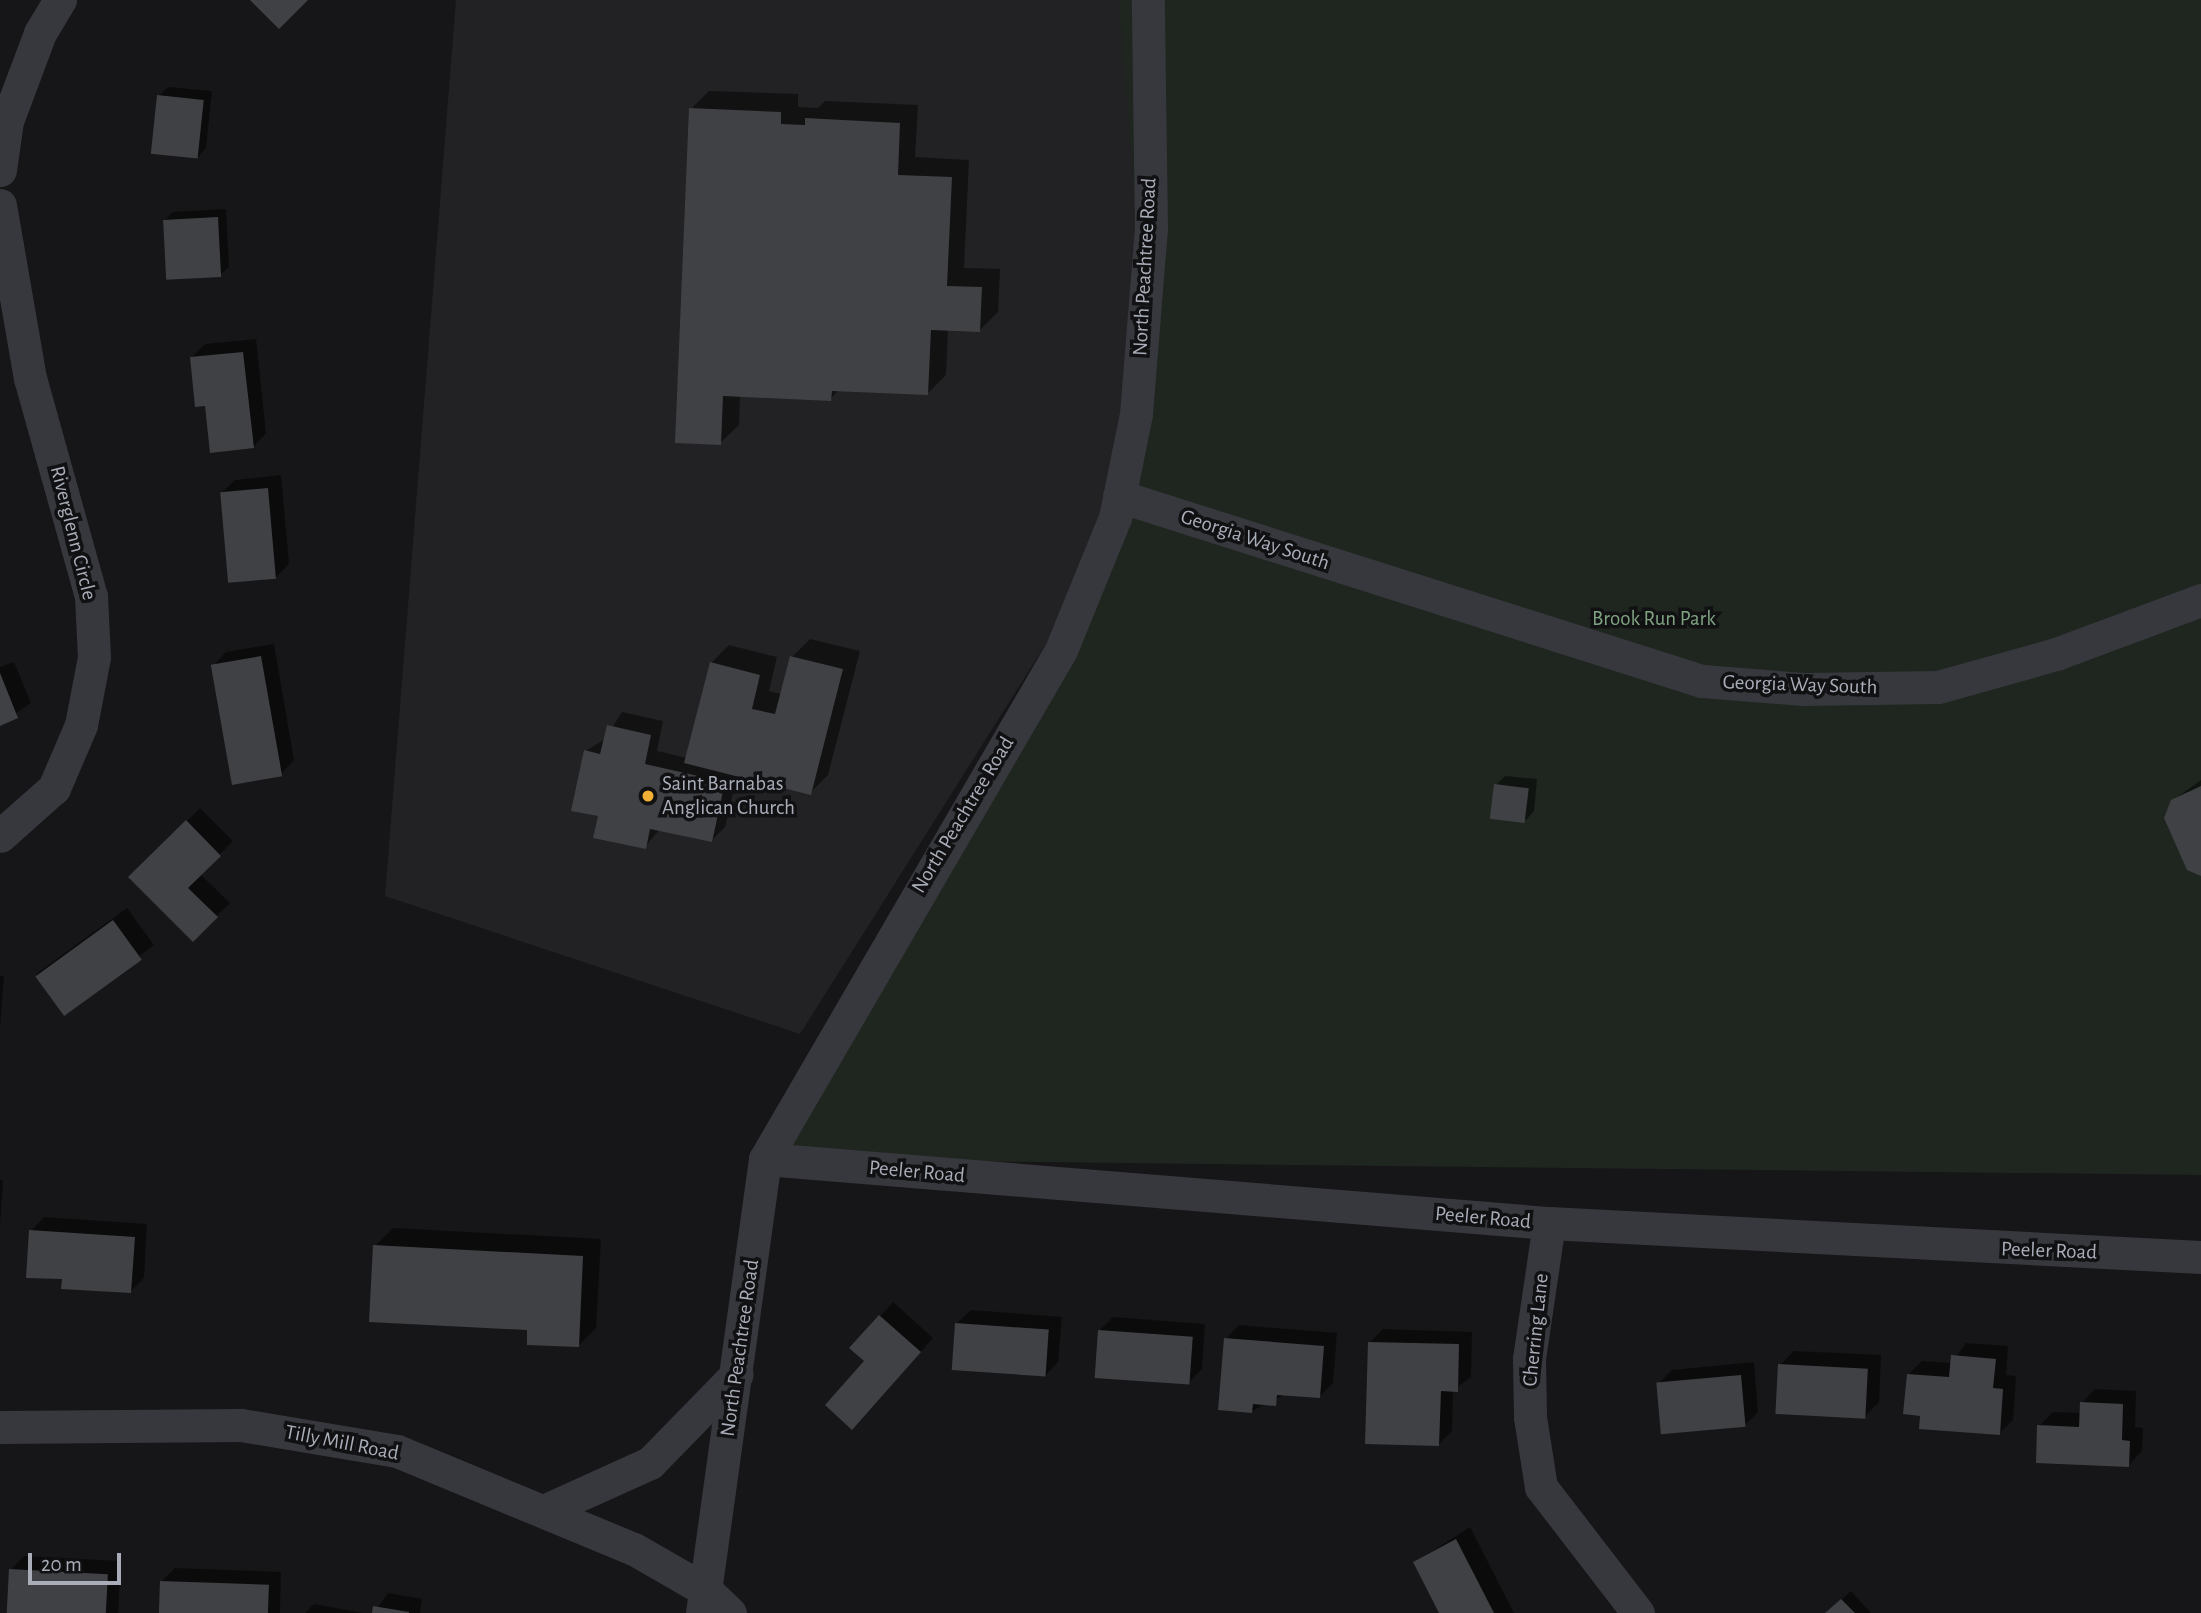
<!DOCTYPE html>
<html>
<head>
<meta charset="utf-8">
<style>
	body { margin:0 }
	#map { position:relative; width:2201px; height:1613px; overflow:hidden; background:#161618; font-family:"Alegreya Sans",sans-serif }
	div>[style] { position:absolute }
	.built>* { inset:0; background:#222225 }
	.green>* { inset:0; background:#1e261f }
	.shadow>* { inset:0; background:#0007; transform-origin:0 0 }
	.building>* { inset:0; background:#404145; transform-origin:0 0 }
	.minor>* { height:33px; margin:-16.5px; padding:0 16.5px; transform-origin:16.5px; border-radius:16.5px; background:#37383d }
	.dots>* { width:19px; height:19px; translate:-50% -50%; box-sizing:border-box; border:4px solid #111113; border-radius:50% }
	span { translate:-50% -50%; white-space:nowrap; text-align:center; line-height:1.15; -webkit-text-stroke:7px #111113; paint-order:stroke }
	.street-label { font-size:21px; color:#a8adb8 }
	.park-label { font-size:21px; color:#7fa381 }
	.poi-label { font-size:21px; color:#a8adb8 }
	.left { translate:0 -50%; text-align:left }
	.scale { position:absolute; left:28px; top:1553px; width:93px; height:32px; box-sizing:border-box; border:4px solid #a8adb8; border-top:0; padding-left:9px; font-size:21px; line-height:24px; white-space:nowrap; color:#a8adb8; -webkit-text-stroke:5px #111113; paint-order:stroke }
</style>
</head>
<body>
<div id="map">
	<div class="built">
		<i style="clip-path:polygon(456px 0,1134px 0,1149px 366px,1071px 604px,800px 1034px,385px 896px)"></i>
	</div>
	<div class="green">
		<i style="clip-path:polygon(1119px 0,2201px 0,2201px 1175px,765px 1159px,991px 774px,1119px 496px,1149px 366px)"></i>
	</div>
	<div class="shadow">
		<i style="clip-path:polygon(168px 87px,212px 91px,206px 148px,198px 157px,159px 96px)"></i>
		<i style="clip-path:polygon(709px 91px,798px 94px,798px 107px,818px 108px,825px 101px,918px 105px,915px 157px,969px 160px,964px 268px,1000px 269px,998px 312px,980px 330px,948px 329px,946px 375px,928px 393px,840px 389px,830px 399px,740px 395px,739px 425px,720px 443px,691px 109px)"></i>
		<i style="clip-path:polygon(226px 209px,229px 267px,220px 275px,164px 221px,173px 212px)"></i>
		<i style="clip-path:polygon(256px 339px,266px 433px,253px 447px,206px 405px,191px 358px,205px 344px)"></i>
		<i style="clip-path:polygon(281px 475px,289px 564px,275px 578px,221px 493px,235px 480px)"></i>
		<i style="clip-path:polygon(810px 639px,860px 651px,828px 775px,810px 793px,737px 775px,725px 827px,712px 840px,660px 829px,645px 847px,600px 815px,586px 751px,605px 739px,622px 712px,663px 721px,657px 751px,687px 758px,711px 663px,729px 645px,777px 657px,769px 691px,782px 694px,792px 657px)"></i>
		<i style="clip-path:polygon(274px 644px,294px 760px,281px 774px,213px 666px,226px 652px)"></i>
		<i style="clip-path:polygon(14px 662px,31px 703px,0 724px,0 667px)"></i>
		<i style="clip-path:polygon(1505px 776px,1537px 779px,1534px 811px,1526px 820px,1496px 785px)"></i>
		<i style="clip-path:polygon(2201px 780px,2201px 874px,2172px 801px)"></i>
		<i style="clip-path:polygon(200px 808px,233px 841px,200px 874px,230px 903px,193px 939px,131px 877px)"></i>
		<i style="left:127px;top:908px;width:46px;height:112px;rotate:54deg"></i>
		<i style="clip-path:polygon(0 976px,4px 976px,0 1027px)"></i>
		<i style="clip-path:polygon(0 1180px,3px 1180px,0 1227px)"></i>
		<i style="clip-path:polygon(44px 1217px,147px 1224px,144px 1278px,130px 1292px,64px 1278px,31px 1231px)"></i>
		<i style="clip-path:polygon(393px 1228px,601px 1239px,596px 1328px,578px 1346px,529px 1329px,375px 1246px)"></i>
		<i style="clip-path:polygon(893px 1302px,933px 1338px,866px 1414px,867px 1361px,852px 1348px)"></i>
		<i style="clip-path:polygon(971px 1310px,1062px 1317px,1058px 1362px,1045px 1376px,957px 1323px)"></i>
		<i style="clip-path:polygon(1113px 1317px,1205px 1324px,1202px 1369px,1188px 1383px,1100px 1330px)"></i>
		<i style="clip-path:polygon(1239px 1325px,1337px 1333px,1333px 1383px,1320px 1396px,1286px 1394px,1252px 1411px,1226px 1339px)"></i>
		<i style="clip-path:polygon(1383px 1329px,1472px 1332px,1471px 1377px,1453px 1390px,1452px 1431px,1439px 1444px,1370px 1342px)"></i>
		<i style="clip-path:polygon(1966px 1343px,2008px 1346px,2006px 1375px,2016px 1376px,2013px 1420px,1999px 1433px,1922px 1414px,1909px 1374px,1922px 1361px,1952px 1363px)"></i>
		<i style="clip-path:polygon(1794px 1351px,1881px 1355px,1879px 1402px,1865px 1416px,1780px 1365px)"></i>
		<i style="clip-path:polygon(1754px 1362px,1758px 1412px,1745px 1425px,1658px 1384px,1672px 1370px)"></i>
		<i style="clip-path:polygon(2095px 1389px,2136px 1391px,2135px 1427px,2143px 1428px,2142px 1451px,2129px 1465px,2039px 1426px,2053px 1412px,2081px 1413px,2082px 1403px)"></i>
		<i style="clip-path:polygon(1470px 1527px,1514px 1613px,1441px 1613px,1415px 1562px)"></i>
		<i style="clip-path:polygon(24px 1556px,121px 1561px,118px 1613px,8px 1613px,11px 1570px)"></i>
		<i style="clip-path:polygon(175px 1568px,281px 1572px,280px 1613px,161px 1613px,162px 1581px)"></i>
		<i style="clip-path:polygon(1851px 1591px,1871px 1613px,1827px 1613px)"></i>
		<i style="clip-path:polygon(388px 1593px,422px 1599px,420px 1613px,374px 1613px)"></i>
		<i style="clip-path:polygon(314px 1604px,363px 1613px,305px 1613px)"></i>
	</div>
	<div class="building">
		<i style="clip-path:polygon(250px 0,308px 0,279px 29px)"></i>
		<i style="left:157px;top:95px;width:47px;height:59px;rotate:6deg"></i>
		<i style="clip-path:polygon(689px 108px,781px 112px,781px 124px,805px 125px,805px 118px,900px 123px,898px 175px,952px 177px,947px 286px,982px 287px,980px 332px,931px 330px,928px 395px,832px 391px,831px 401px,723px 396px,721px 445px,675px 443px)"></i>
		<i style="left:218px;top:217px;width:60px;height:55px;rotate:87deg"></i>
		<i style="clip-path:polygon(243px 352px,254px 448px,210px 453px,205px 406px,195px 407px,190px 357px)"></i>
		<i style="left:268px;top:488px;width:91px;height:48px;rotate:85deg"></i>
		<i style="left:261px;top:656px;width:122px;height:51px;rotate:80deg"></i>
		<i style="clip-path:polygon(790px 656px,843px 669px,811px 795px,684px 763px,710px 662px,760px 675px,752px 709px,775px 714px)"></i>
		<i style="clip-path:polygon(0 673px,18px 718px,0 726px)"></i>
		<i style="clip-path:polygon(607px 725px,651px 735px,645px 764px,725px 782px,712px 842px,650px 829px,646px 849px,593px 838px,598px 816px,571px 811px,584px 750px,600px 754px)"></i>
		<i style="left:1494px;top:784px;width:35px;height:35px;rotate:7deg"></i>
		<i style="clip-path:polygon(2201px 786px,2201px 876px,2187px 870px,2164px 818px,2171px 800px)"></i>
		<i style="clip-path:polygon(186px 820px,221px 856px,188px 888px,218px 917px,193px 942px,128px 877px)"></i>
		<i style="left:113px;top:920px;width:49px;height:96px;rotate:54deg"></i>
		<i style="clip-path:polygon(29px 1230px,135px 1237px,131px 1293px,61px 1289px,62px 1279px,26px 1278px)"></i>
		<i style="clip-path:polygon(373px 1245px,583px 1256px,579px 1347px,527px 1345px,527px 1330px,369px 1322px)"></i>
		<i style="clip-path:polygon(879px 1315px,921px 1352px,852px 1430px,825px 1405px,864px 1361px,849px 1348px)"></i>
		<i style="left:955px;top:1323px;width:94px;height:47px;rotate:4deg"></i>
		<i style="left:1098px;top:1330px;width:95px;height:48px;rotate:4deg"></i>
		<i style="clip-path:polygon(1224px 1338px,1324px 1346px,1320px 1398px,1277px 1395px,1276px 1406px,1253px 1404px,1252px 1413px,1218px 1410px)"></i>
		<i style="clip-path:polygon(1368px 1342px,1459px 1344px,1458px 1392px,1441px 1391px,1439px 1446px,1365px 1444px)"></i>
		<i style="clip-path:polygon(1951px 1355px,1996px 1359px,1993px 1388px,2003px 1389px,2000px 1435px,1919px 1429px,1920px 1416px,1903px 1414px,1907px 1374px,1949px 1377px)"></i>
		<i style="left:1778px;top:1364px;width:90px;height:50px;rotate:3deg"></i>
		<i style="left:1741px;top:1375px;width:52px;height:85px;rotate:85deg"></i>
		<i style="clip-path:polygon(2080px 1402px,2123px 1404px,2122px 1440px,2130px 1441px,2129px 1467px,2036px 1463px,2037px 1425px,2079px 1427px)"></i>
		<i style="clip-path:polygon(1456px 1539px,1494px 1613px,1439px 1613px,1413px 1562px)"></i>
		<i style="left:9px;top:1569px;width:99px;height:44px;rotate:3deg"></i>
		<i style="left:160px;top:1581px;width:109px;height:32px;rotate:2deg"></i>
		<i style="clip-path:polygon(1841px 1599px,1855px 1613px,1825px 1613px)"></i>
		<i style="clip-path:polygon(373px 1606px,409px 1612px,409px 1613px,372px 1613px)"></i>
	</div>
	<div class="minor">
		<i style="left:0;top:170px;width:49px;rotate:-81.9deg"></i>
		<i style="left:7px;top:121px;width:94px;rotate:-69.4deg"></i>
		<i style="left:40px;top:33px;width:39px;rotate:-59deg"></i>
		<i style="left:0;top:205px;width:176px;rotate:80.2deg"></i>
		<i style="left:30px;top:378px;width:226px;rotate:74.4deg"></i>
		<i style="left:91px;top:596px;width:61px;rotate:87.2deg"></i>
		<i style="left:94px;top:657px;width:69px;rotate:100.8deg"></i>
		<i style="left:81px;top:725px;width:69px;rotate:113.2deg"></i>
		<i style="left:54px;top:788px;width:72px;rotate:138.4deg"></i>
		<i style="left:1119px;top:496px;width:612px;rotate:17.61deg"></i>
		<i style="left:1702px;top:681px;width:102px;rotate:4.5deg"></i>
		<i style="left:1804px;top:689px;width:134px;rotate:-0.9deg"></i>
		<i style="left:1938px;top:687px;width:123px;rotate:-15.6deg"></i>
		<i style="left:2056px;top:654px;width:155px;rotate:-20.4deg"></i>
		<i style="left:765px;top:1159px;width:787px;rotate:4.67deg"></i>
		<i style="left:1549px;top:1223px;width:653px;rotate:2.99deg"></i>
		<i style="left:1549px;top:1223px;width:137px;rotate:98.4deg"></i>
		<i style="left:1529px;top:1359px;width:58px;rotate:89deg"></i>
		<i style="left:1530px;top:1417px;width:71px;rotate:81.1deg"></i>
		<i style="left:1541px;top:1487px;width:159px;rotate:52.4deg"></i>
		<i style="left:0;top:1427px;width:241px;rotate:-0.5deg"></i>
		<i style="left:241px;top:1425px;width:158px;rotate:9.5deg"></i>
		<i style="left:397px;top:1451px;width:256px;rotate:22.5deg"></i>
		<i style="left:634px;top:1549px;width:84px;rotate:29.9deg"></i>
		<i style="left:707px;top:1591px;width:32px;rotate:44deg"></i>
		<i style="left:548px;top:1509px;width:112px;rotate:-24.3deg"></i>
		<i style="left:650px;top:1463px;width:124px;rotate:-45.7deg"></i>
		<i style="left:702px;top:1613px;width:458px;rotate:-82.1deg"></i>
		<i style="left:765px;top:1159px;width:589px;rotate:-59.82deg"></i>
		<i style="left:1061px;top:650px;width:143px;rotate:-67.8deg"></i>
		<i style="left:1115px;top:518px;width:106px;rotate:-78.6deg"></i>
		<i style="left:1136px;top:414px;width:186px;rotate:-85.4deg"></i>
		<i style="left:1151px;top:229px;width:229px;rotate:-90.8deg"></i>
	</div>
	<div class="dots">
		<i style="left:648px;top:796px;background:#f2b134"></i>
	</div>
	<div class="street-label">
		<span style="left:1145px;top:267px;rotate:-87deg">North Peachtree Road</span>
		<span style="left:73px;top:533px;rotate:76deg">Riverglenn Circle</span>
		<span style="left:1255px;top:540px;rotate:18deg">Georgia Way South</span>
		<span style="left:1800px;top:685px;rotate:2deg">Georgia Way South</span>
		<span style="left:963px;top:815px;rotate:-59deg">North Peachtree Road</span>
		<span style="left:917px;top:1172px;rotate:5deg">Peeler Road</span>
		<span style="left:1483px;top:1218px;rotate:5deg">Peeler Road</span>
		<span style="left:2049px;top:1251px;rotate:2deg">Peeler Road</span>
		<span style="left:1536px;top:1330px;rotate:-84deg">Cherring Lane</span>
		<span style="left:740px;top:1348px;rotate:-82deg">North Peachtree Road</span>
		<span style="left:342px;top:1443px;rotate:11deg">Tilly Mill Road</span>
	</div>
	<div class="park-label">
		<span style="left:1654px;top:619px">Brook Run Park</span>
	</div>
	<div class="poi-label">
		<span class="left" style="left:662px;top:796px">Saint Barnabas<br>Anglican Church</span>
	</div>
	<div class="scale">20 m</div>
</div>
</body>
</html>
